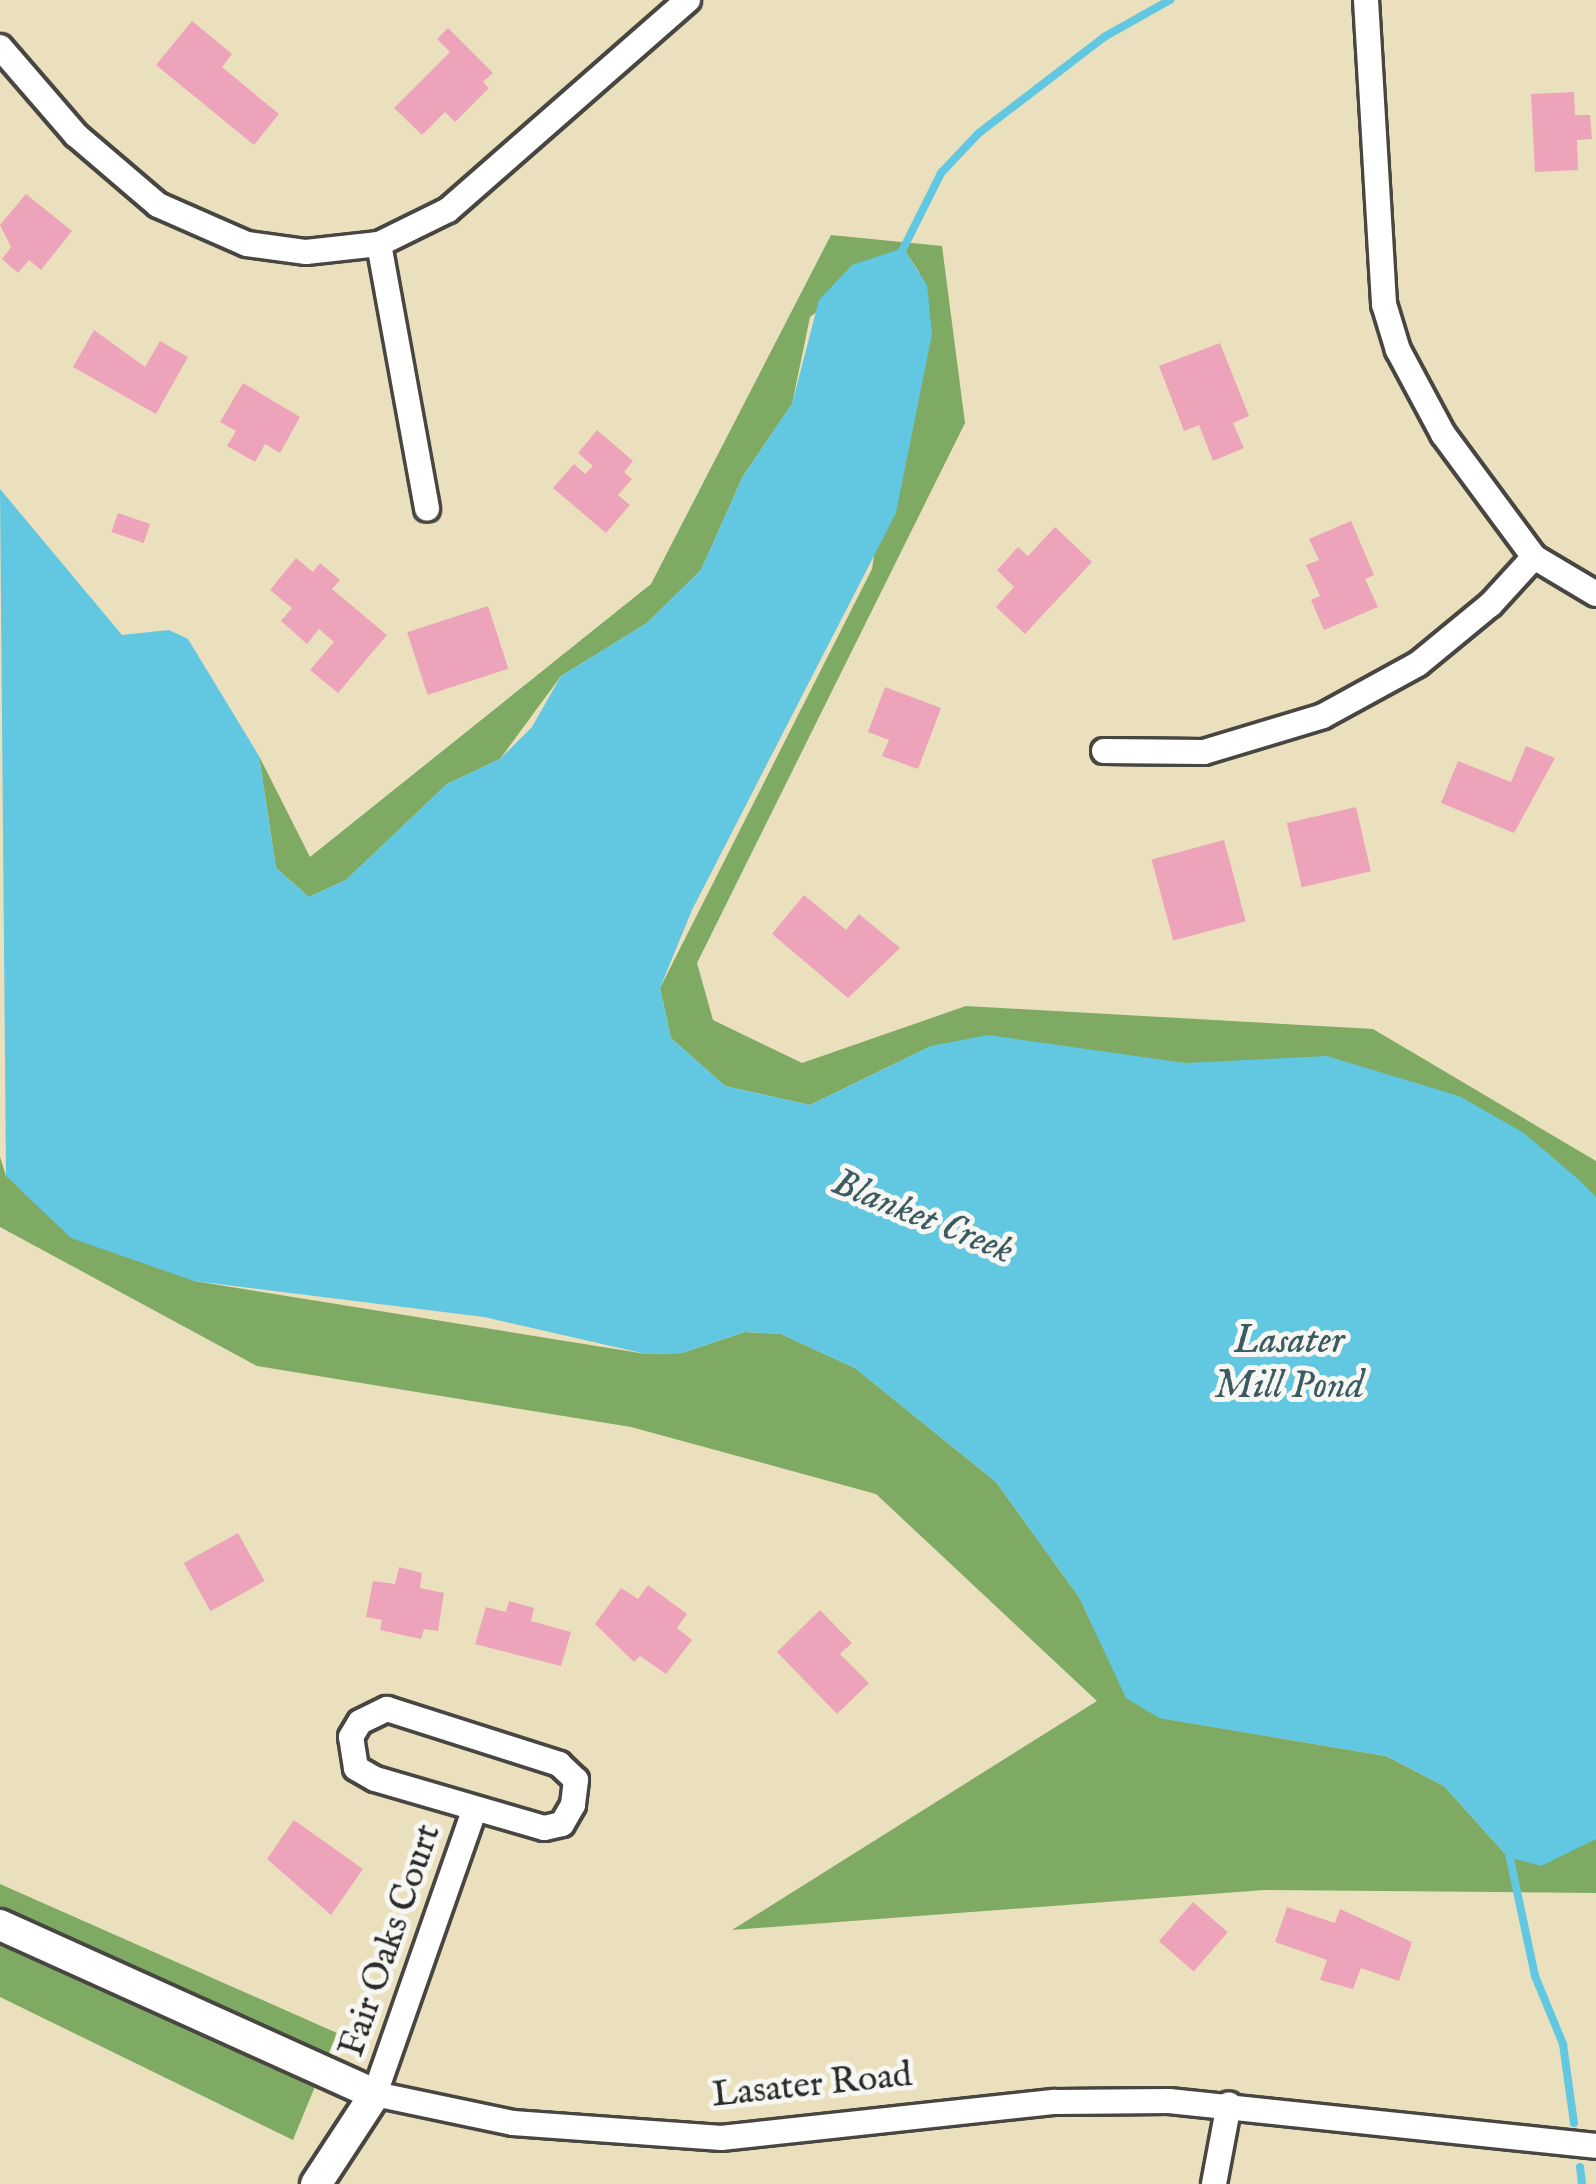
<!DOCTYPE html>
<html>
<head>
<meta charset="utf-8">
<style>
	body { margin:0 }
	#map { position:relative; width:1596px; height:2184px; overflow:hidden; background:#eae0be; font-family:"IM FELL English",serif }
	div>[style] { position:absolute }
	.forest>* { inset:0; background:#7eaa63 }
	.water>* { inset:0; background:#62c7e0 }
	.stream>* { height:8px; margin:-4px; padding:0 4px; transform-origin:4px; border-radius:4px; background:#62c7e0 }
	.building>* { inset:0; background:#eda4ba; transform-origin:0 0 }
	.roads { filter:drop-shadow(3px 0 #484641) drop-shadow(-3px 0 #484641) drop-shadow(0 3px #484641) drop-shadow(0 -3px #484641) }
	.minor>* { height:24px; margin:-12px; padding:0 12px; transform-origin:12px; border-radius:12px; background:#fff }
	.tertiary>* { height:30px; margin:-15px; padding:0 15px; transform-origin:15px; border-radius:15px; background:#fff }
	span { translate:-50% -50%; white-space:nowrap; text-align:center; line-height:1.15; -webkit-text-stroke:10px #f6f6f2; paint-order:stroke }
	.street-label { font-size:36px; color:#2b2b2b }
	.water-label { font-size:39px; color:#3c5a61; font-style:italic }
</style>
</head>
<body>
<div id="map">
	<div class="forest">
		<i style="clip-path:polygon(831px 235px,942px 246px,965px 423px,697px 963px,713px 1020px,802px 1063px,966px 1006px,1373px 1029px,1596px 1161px,1596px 1204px,1185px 1063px,931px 1046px,810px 1105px,725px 1086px,671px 1038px,660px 988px,872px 569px,919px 272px,903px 248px,810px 317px,792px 404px,743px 476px,701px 570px,647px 623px,561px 676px,500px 759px,447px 784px,346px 880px,309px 897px,276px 868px,259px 756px,310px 857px,651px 584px)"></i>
		<i style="clip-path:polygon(0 1157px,6px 1176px,194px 1281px,646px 1354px,682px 1353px,745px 1332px,781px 1334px,855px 1368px,996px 1482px,1079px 1597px,1127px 1698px,1160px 1718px,1386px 1756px,1444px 1786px,1508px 1857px,1596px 1835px,1596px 1893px,1264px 1890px,732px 1930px,1097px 1701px,876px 1494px,631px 1427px,257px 1366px,0 1227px)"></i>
		<i style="clip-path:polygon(0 1884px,337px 2033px,293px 2140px,0 1997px)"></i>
	</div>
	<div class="water">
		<i style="clip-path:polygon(903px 248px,927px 285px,932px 334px,896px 513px,692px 910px,660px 988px,671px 1038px,725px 1086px,810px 1105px,931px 1046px,988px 1035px,1185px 1063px,1327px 1056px,1459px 1096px,1524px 1133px,1578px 1179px,1596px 1197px,1596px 1839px,1541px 1866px,1508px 1857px,1444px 1786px,1386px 1756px,1159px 1718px,1126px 1698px,1079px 1597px,996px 1482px,855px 1368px,781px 1334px,745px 1332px,682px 1353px,646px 1354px,484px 1317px,194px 1281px,71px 1238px,6px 1176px,0 489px,122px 635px,169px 630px,188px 639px,259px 756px,276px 868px,309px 897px,346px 880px,447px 784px,500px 759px,532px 727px,561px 676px,647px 623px,701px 570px,743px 476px,792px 404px,819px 300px,852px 265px)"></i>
	</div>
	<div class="stream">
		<i style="left:901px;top:253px;width:89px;rotate:-63.4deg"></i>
		<i style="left:941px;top:173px;width:55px;rotate:-46.5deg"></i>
		<i style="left:979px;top:133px;width:158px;rotate:-37.5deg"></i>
		<i style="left:1104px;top:37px;width:76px;rotate:-29.3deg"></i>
		<i style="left:1508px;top:1849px;width:130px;rotate:78deg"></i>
		<i style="left:1535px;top:1976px;width:74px;rotate:67.6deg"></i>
		<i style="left:1563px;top:2044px;width:80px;rotate:82.1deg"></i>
		<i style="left:1580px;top:2167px;width:17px;rotate:83deg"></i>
	</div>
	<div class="building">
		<i style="clip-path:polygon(192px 21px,232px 54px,222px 67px,279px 114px,254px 145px,156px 65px)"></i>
		<i style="clip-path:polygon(448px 28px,493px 73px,483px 82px,489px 88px,455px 122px,445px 112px,422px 135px,394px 108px,450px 52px,437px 39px)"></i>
		<i style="clip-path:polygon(1574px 92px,1575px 115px,1590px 115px,1592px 139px,1577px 140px,1578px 170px,1535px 172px,1531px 94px)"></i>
		<i style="clip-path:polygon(26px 194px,72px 231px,41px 270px,29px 260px,18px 273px,2px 259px,11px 247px,0 225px)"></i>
		<i style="clip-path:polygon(94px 330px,145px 367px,160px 341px,188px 357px,156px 414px,73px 367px)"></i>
		<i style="clip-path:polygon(1220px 343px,1249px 416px,1233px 423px,1244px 448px,1213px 461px,1199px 425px,1184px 431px,1159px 366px)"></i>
		<i style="clip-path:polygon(243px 383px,300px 417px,280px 453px,265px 444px,255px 462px,227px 446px,236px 431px,220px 422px)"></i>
		<i style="clip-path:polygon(597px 430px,633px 461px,624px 472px,632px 479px,618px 495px,630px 505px,606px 533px,553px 488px,574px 464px,585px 474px,593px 466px,578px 453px)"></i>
		<i style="left:118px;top:513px;width:34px;height:20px;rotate:19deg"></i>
		<i style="clip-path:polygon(1351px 521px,1374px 575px,1365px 579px,1378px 607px,1324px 630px,1311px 600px,1320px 596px,1306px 565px,1319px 560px,1309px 539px)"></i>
		<i style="clip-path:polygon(1055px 527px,1092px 562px,1025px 634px,996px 607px,1014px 587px,997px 570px,1018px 547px,1028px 556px)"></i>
		<i style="clip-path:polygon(296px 558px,313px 572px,320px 563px,340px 580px,332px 589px,387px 635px,338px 693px,310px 670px,334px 642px,319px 629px,307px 644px,281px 621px,292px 608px,270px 590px)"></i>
		<i style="left:488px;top:606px;width:66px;height:85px;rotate:72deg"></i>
		<i style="clip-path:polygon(885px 687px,941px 708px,918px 769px,882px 756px,889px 740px,868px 732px)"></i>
		<i style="clip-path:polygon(1526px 746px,1555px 758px,1514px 833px,1441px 803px,1458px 761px,1511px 782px)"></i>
		<i style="left:1356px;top:807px;width:66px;height:71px;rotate:77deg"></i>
		<i style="left:1224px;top:840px;width:84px;height:75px;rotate:75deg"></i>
		<i style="clip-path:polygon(804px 895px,846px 930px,859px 914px,900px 948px,848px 998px,772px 934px)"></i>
		<i style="left:238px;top:1533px;width:55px;height:62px;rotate:61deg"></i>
		<i style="clip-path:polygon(399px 1567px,422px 1573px,420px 1588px,444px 1593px,438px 1631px,424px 1629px,421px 1639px,380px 1630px,382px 1620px,366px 1617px,373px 1581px,395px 1584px)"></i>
		<i style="clip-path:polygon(648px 1585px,687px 1614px,677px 1628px,692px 1640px,666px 1674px,640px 1656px,634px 1662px,595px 1624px,621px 1588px,638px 1599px)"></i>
		<i style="clip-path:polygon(509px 1601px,534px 1608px,531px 1621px,571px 1632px,561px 1666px,475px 1644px,486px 1607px,506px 1612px)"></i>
		<i style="clip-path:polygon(820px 1610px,852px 1643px,840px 1654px,869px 1683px,837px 1714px,777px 1652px)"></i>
		<i style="clip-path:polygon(294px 1820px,363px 1869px,331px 1915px,267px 1859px)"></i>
		<i style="left:1193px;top:1902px;width:46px;height:52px;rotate:41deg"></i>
		<i style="clip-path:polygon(1287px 1907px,1335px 1923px,1340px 1909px,1412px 1942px,1399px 1981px,1361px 1968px,1353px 1989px,1320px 1980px,1327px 1960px,1275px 1942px)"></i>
	</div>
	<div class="roads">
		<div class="minor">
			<i style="left:1366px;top:0;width:305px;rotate:86.6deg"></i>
			<i style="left:1384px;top:304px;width:48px;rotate:73.1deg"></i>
			<i style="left:1398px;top:350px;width:95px;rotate:61.8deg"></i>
			<i style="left:1443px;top:434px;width:153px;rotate:53.5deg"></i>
			<i style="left:1534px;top:557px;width:72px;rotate:30.8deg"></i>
			<i style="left:0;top:47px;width:116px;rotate:49.2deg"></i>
			<i style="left:76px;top:135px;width:108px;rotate:40.5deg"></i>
			<i style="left:158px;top:205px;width:97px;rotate:23.7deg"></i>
			<i style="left:247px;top:244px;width:60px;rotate:7.7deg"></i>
			<i style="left:306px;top:252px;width:73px;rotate:-6.3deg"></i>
			<i style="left:379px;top:244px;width:77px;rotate:-26.2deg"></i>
			<i style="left:448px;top:210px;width:319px;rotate:-41.2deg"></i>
			<i style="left:379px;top:244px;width:269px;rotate:79.7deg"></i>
			<i style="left:1104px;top:751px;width:100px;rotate:0.6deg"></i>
			<i style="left:1204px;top:752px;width:124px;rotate:-16.8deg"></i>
			<i style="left:1323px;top:716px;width:108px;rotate:-28.7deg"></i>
			<i style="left:1418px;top:664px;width:94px;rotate:-39.4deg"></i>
			<i style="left:1491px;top:604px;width:64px;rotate:-47.5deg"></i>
			<i style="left:387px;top:1709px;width:181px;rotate:17.7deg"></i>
			<i style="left:559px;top:1764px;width:23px;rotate:43deg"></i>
			<i style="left:576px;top:1780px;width:25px;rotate:97deg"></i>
			<i style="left:573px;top:1805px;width:22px;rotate:120deg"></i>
			<i style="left:562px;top:1824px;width:18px;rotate:167deg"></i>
			<i style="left:544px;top:1828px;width:176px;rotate:-163.8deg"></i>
			<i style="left:375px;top:1779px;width:22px;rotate:-150deg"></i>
			<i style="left:356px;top:1768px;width:31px;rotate:-99deg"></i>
			<i style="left:351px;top:1737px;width:17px;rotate:-59deg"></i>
			<i style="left:360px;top:1722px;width:30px;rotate:-26deg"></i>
			<i style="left:474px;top:1811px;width:300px;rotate:109.3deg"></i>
			<i style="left:375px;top:2094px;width:141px;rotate:11.9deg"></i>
			<i style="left:513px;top:2123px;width:209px;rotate:4.1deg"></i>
			<i style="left:721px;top:2138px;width:336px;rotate:-6.2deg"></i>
			<i style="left:1055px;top:2102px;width:114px;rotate:-0.5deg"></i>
			<i style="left:1169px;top:2101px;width:429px;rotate:6deg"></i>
			<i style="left:1214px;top:2184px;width:81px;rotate:-79.4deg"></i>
		</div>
		<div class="tertiary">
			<i style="left:0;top:1925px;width:411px;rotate:24.3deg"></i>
			<i style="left:375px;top:2094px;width:108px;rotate:123.2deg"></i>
		</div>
	</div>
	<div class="street-label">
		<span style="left:391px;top:1941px;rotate:-71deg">Fair Oaks Court</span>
		<span style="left:812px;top:2086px;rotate:-6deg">Lasater Road</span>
	</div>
	<div class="water-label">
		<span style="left:922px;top:1218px;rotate:22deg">Blanket Creek</span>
		<span style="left:1289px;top:1365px">Lasater<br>Mill Pond</span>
	</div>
</div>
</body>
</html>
